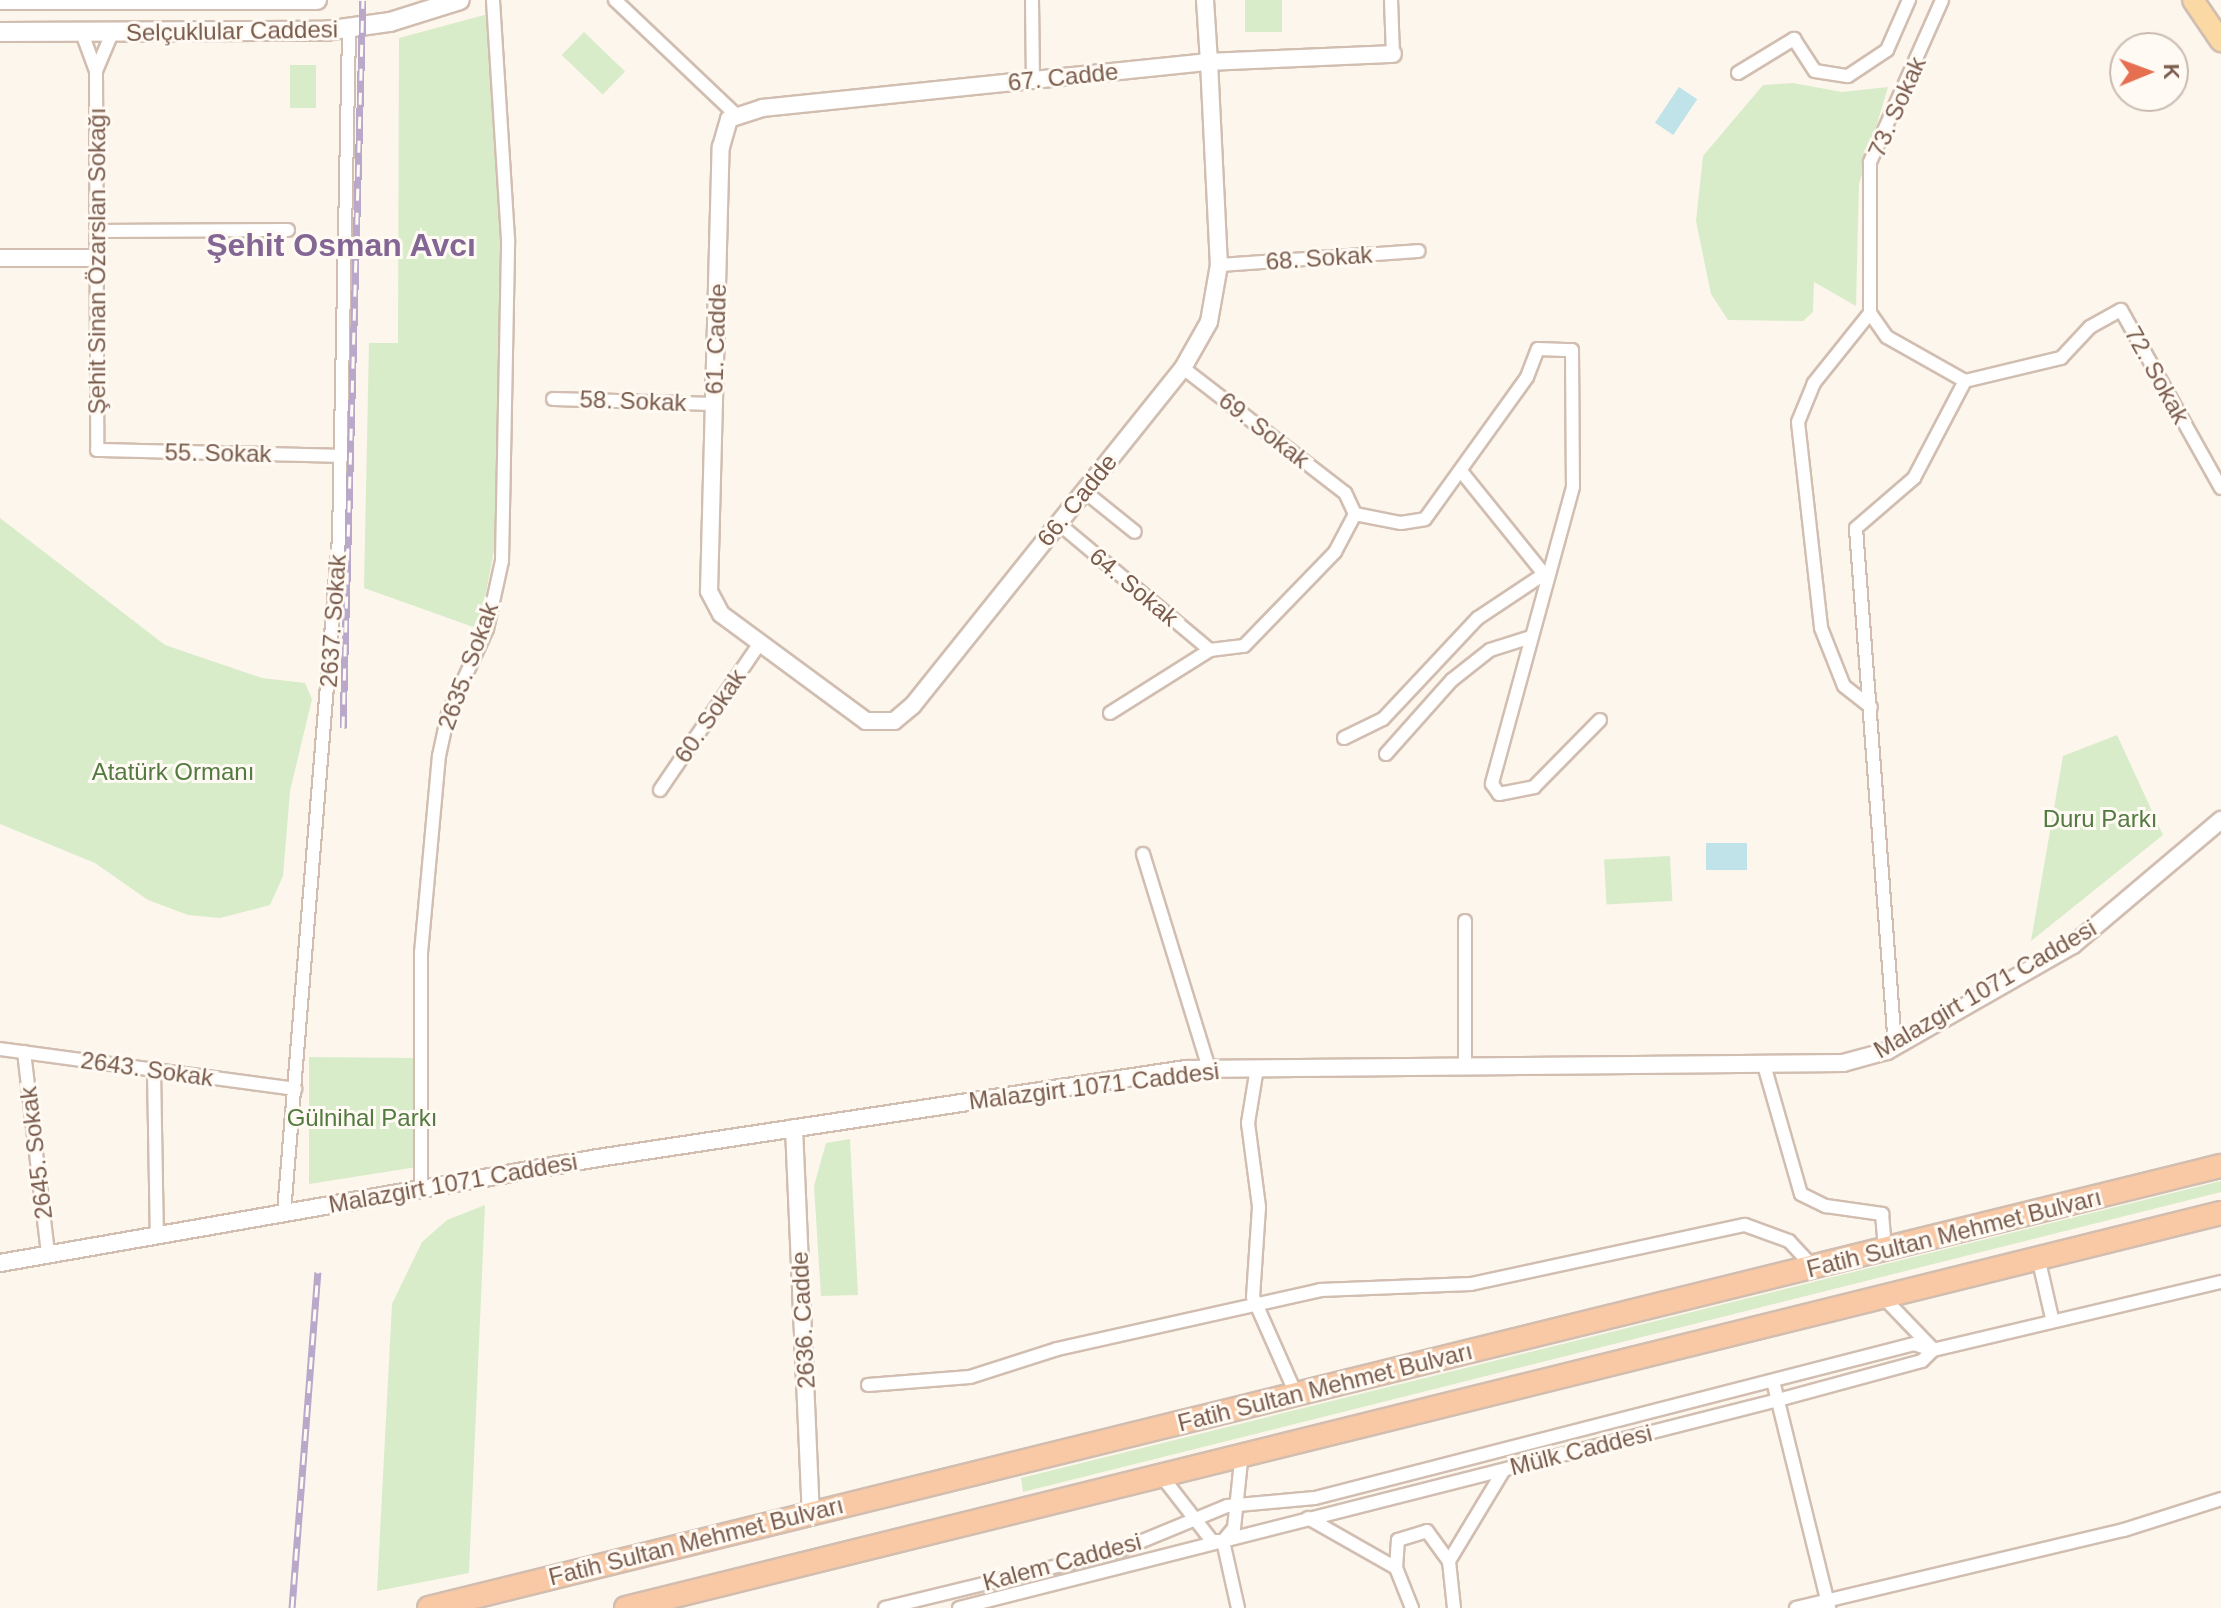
<!DOCTYPE html>
<html>
<head>
<meta charset="utf-8">
<style>
	body { margin:0 }
	#map { position:relative; width:2221px; height:1608px; overflow:hidden; background:#fdf6ec; font-family:Arial,sans-serif }
	div>[style] { position:absolute }
	.green>* { inset:0; background:#d8ecc9; transform-origin:0 0 }
	.water>* { inset:0; background:#bfe3e8; transform-origin:0 0 }
	.roads { filter:drop-shadow(2px 0 #d1beb0) drop-shadow(-2px 0 #d1beb0) drop-shadow(0 2px #d1beb0) drop-shadow(0 -2px #d1beb0) }
	.minor>* { height:12px; margin:-6px; padding:0 6px; transform-origin:6px; border-radius:6px; background:#fff }
	.tertiary>* { height:16px; margin:-8px; padding:0 8px; transform-origin:8px; border-radius:8px; background:#fff }
	.secondary>* { height:18px; margin:-9px; padding:0 9px; transform-origin:9px; border-radius:9px; background:#fff }
	.primary>* { height:20px; margin:-10px; padding:0 10px; transform-origin:10px; border-radius:10px; background:#fbd9a5 }
	.trunk>* { height:22px; margin:-11px; padding:0 11px; transform-origin:11px; border-radius:11px; background:#f9c8a4 }
	.rail>* { height:7px; margin-top:-3.5px; transform-origin:0; background:repeating-linear-gradient(90deg,#fffaf3 0 12px,#b9a8c9 0 24px); box-sizing:border-box; border-block:2px solid #b9a8c9 }
	span { translate:-50% -50%; white-space:nowrap; text-align:center; line-height:1.15; -webkit-text-stroke:6px #fffaf3; paint-order:stroke }
	.street-label { font-size:24px; color:#7a5c4d }
	.park-label { font-size:24px; color:#537a41 }
	.district-label { font-size:32px; color:#846695; font-weight:700 }
	.north { position:absolute; left:2109px; top:32px; width:80px; height:80px; box-sizing:border-box; background:#fffaf3; border:2px solid #cabbb1; border-radius:50%; rotate:89deg; font-size:22px; font-weight:700; line-height:32px; text-align:center; color:#7a5c4d }
	.north::after { content:''; display:block; margin:auto; width:28px; height:36px; background:#e76f51; clip-path:polygon(50% 0,100% 100%,50% 72%,0 100%) }
</style>
</head>
<body>
<div id="map">
	<div class="green">
		<i style="left:1245px;top:0;width:37px;height:32px"></i>
		<i style="clip-path:polygon(488px 14px,501px 231px,496px 540px,479px 629px,364px 588px,369px 343px,398px 343px,399px 38px)"></i>
		<i style="left:584px;top:32px;width:57px;height:32px;rotate:44deg"></i>
		<i style="left:290px;top:65px;width:26px;height:43px"></i>
		<i style="clip-path:polygon(1793px 83px,1842px 92px,1888px 87px,1859px 184px,1856px 306px,1814px 282px,1813px 312px,1803px 321px,1728px 320px,1711px 294px,1696px 221px,1703px 156px,1763px 85px)"></i>
		<i style="clip-path:polygon(0 518px,165px 645px,262px 678px,305px 683px,312px 699px,290px 791px,283px 876px,270px 905px,220px 918px,188px 915px,148px 900px,95px 863px,0 824px)"></i>
		<i style="clip-path:polygon(2117px 735px,2163px 835px,2031px 941px,2063px 756px)"></i>
		<i style="left:1670px;top:856px;width:45px;height:66px;rotate:87deg"></i>
		<i style="clip-path:polygon(309px 1057px,421px 1058px,417px 1167px,309px 1184px)"></i>
		<i style="clip-path:polygon(850px 1139px,858px 1295px,821px 1296px,814px 1186px,826px 1143px)"></i>
		<i style="clip-path:polygon(2221px 1181px,2221px 1192px,1023px 1492px,1021px 1478px)"></i>
		<i style="clip-path:polygon(485px 1205px,469px 1573px,377px 1591px,392px 1304px,422px 1242px,447px 1220px)"></i>
	</div>
	<div class="water">
		<i style="left:1679px;top:87px;width:22px;height:43px;rotate:34deg"></i>
		<i style="left:1706px;top:843px;width:41px;height:27px"></i>
	</div>
	<div class="roads">
		<div class="minor">
			<i style="left:615px;top:0;width:166px;rotate:43.5deg"></i>
			<i style="left:1032px;top:0;width:80px;rotate:89.3deg"></i>
			<i style="left:1391px;top:0;width:54px;rotate:87.9deg"></i>
			<i style="left:82px;top:33px;width:40px;rotate:69.8deg"></i>
			<i style="left:96px;top:71px;width:41px;rotate:-67.2deg"></i>
			<i style="left:96px;top:71px;width:379px;rotate:89.8deg"></i>
			<i style="left:97px;top:450px;width:243px;rotate:1.4deg"></i>
			<i style="left:1738px;top:73px;width:66px;rotate:-31.3deg"></i>
			<i style="left:1794px;top:39px;width:38px;rotate:57deg"></i>
			<i style="left:1815px;top:71px;width:33px;rotate:9deg"></i>
			<i style="left:1848px;top:76px;width:47px;rotate:-33.7deg"></i>
			<i style="left:1887px;top:50px;width:55px;rotate:-66.3deg"></i>
			<i style="left:97px;top:231px;width:191px;rotate:-0.3deg"></i>
			<i style="left:1219px;top:265px;width:200px;rotate:-4deg"></i>
			<i style="left:1870px;top:313px;width:29px;rotate:55deg"></i>
			<i style="left:1887px;top:337px;width:90px;rotate:29.4deg"></i>
			<i style="left:1965px;top:381px;width:99px;rotate:-13.5deg"></i>
			<i style="left:2061px;top:358px;width:42px;rotate:-46.9deg"></i>
			<i style="left:2090px;top:327px;width:35px;rotate:-29deg"></i>
			<i style="left:2121px;top:310px;width:204px;rotate:60.7deg"></i>
			<i style="left:1870px;top:313px;width:90px;rotate:128.7deg"></i>
			<i style="left:1814px;top:383px;width:42px;rotate:112.3deg"></i>
			<i style="left:1798px;top:422px;width:207px;rotate:83.6deg"></i>
			<i style="left:1821px;top:628px;width:62px;rotate:68.4deg"></i>
			<i style="left:1844px;top:686px;width:34px;rotate:38deg"></i>
			<i style="left:1870px;top:313px;width:151px;rotate:-90deg"></i>
			<i style="left:1870px;top:162px;width:177px;rotate:-66deg"></i>
			<i style="left:553px;top:399px;width:161px;rotate:1.8deg"></i>
			<i style="left:1084px;top:491px;width:65px;rotate:38.8deg"></i>
			<i style="left:1355px;top:514px;width:47px;rotate:11.1deg"></i>
			<i style="left:1401px;top:523px;width:24px;rotate:-9deg"></i>
			<i style="left:1425px;top:519px;width:175px;rotate:-54.3deg"></i>
			<i style="left:1527px;top:377px;width:30px;rotate:-69deg"></i>
			<i style="left:1538px;top:349px;width:34px;rotate:2deg"></i>
			<i style="left:1572px;top:350px;width:137px;rotate:89.6deg"></i>
			<i style="left:1573px;top:487px;width:308px;rotate:105.3deg"></i>
			<i style="left:1492px;top:784px;width:12px;rotate:55deg"></i>
			<i style="left:1499px;top:794px;width:36px;rotate:-11deg"></i>
			<i style="left:1534px;top:787px;width:94px;rotate:-45.4deg"></i>
			<i style="left:1058px;top:523px;width:198px;rotate:39.9deg"></i>
			<i style="left:1110px;top:713px;width:118px;rotate:-32.2deg"></i>
			<i style="left:1210px;top:650px;width:34px;rotate:-7deg"></i>
			<i style="left:1244px;top:646px;width:131px;rotate:-45.9deg"></i>
			<i style="left:1335px;top:552px;width:43px;rotate:-62.2deg"></i>
			<i style="left:1355px;top:514px;width:23px;rotate:-115deg"></i>
			<i style="left:1345px;top:493px;width:205px;rotate:-142.3deg"></i>
			<i style="left:1344px;top:738px;width:43px;rotate:-26deg"></i>
			<i style="left:1383px;top:719px;width:139px;rotate:-46.8deg"></i>
			<i style="left:1478px;top:618px;width:79px;rotate:-33.7deg"></i>
			<i style="left:1544px;top:574px;width:132px;rotate:-128.9deg"></i>
			<i style="left:1386px;top:754px;width:99px;rotate:-48.3deg"></i>
			<i style="left:1452px;top:680px;width:48px;rotate:-38.3deg"></i>
			<i style="left:1490px;top:650px;width:43px;rotate:-17.6deg"></i>
			<i style="left:660px;top:790px;width:178px;rotate:-55.8deg"></i>
			<i style="left:1143px;top:854px;width:224px;rotate:72.9deg"></i>
			<i style="left:1465px;top:921px;width:145px;rotate:90deg"></i>
			<i style="left:1895px;top:1046px;width:519px;rotate:-94.31deg"></i>
			<i style="left:1856px;top:528px;width:77px;rotate:-40.8deg"></i>
			<i style="left:1914px;top:478px;width:110px;rotate:-62.3deg"></i>
			<i style="left:0;top:1049px;width:298px;rotate:7.7deg"></i>
			<i style="left:24px;top:1052px;width:203px;rotate:83.2deg"></i>
			<i style="left:1764px;top:1065px;width:134px;rotate:74deg"></i>
			<i style="left:1801px;top:1194px;width:28px;rotate:26deg"></i>
			<i style="left:1826px;top:1206px;width:57px;rotate:8.1deg"></i>
			<i style="left:1882px;top:1214px;width:35px;rotate:85deg"></i>
			<i style="left:1257px;top:1068px;width:56px;rotate:99.3deg"></i>
			<i style="left:1248px;top:1123px;width:85px;rotate:82.5deg"></i>
			<i style="left:1259px;top:1207px;width:90px;rotate:93.8deg"></i>
			<i style="left:1253px;top:1297px;width:106px;rotate:66.1deg"></i>
			<i style="left:154px;top:1070px;width:165px;rotate:89deg"></i>
			<i style="left:421px;top:1188px;width:235px;rotate:-90deg"></i>
			<i style="left:421px;top:953px;width:198px;rotate:-84.8deg"></i>
			<i style="left:439px;top:756px;width:43px;rotate:-77.9deg"></i>
			<i style="left:448px;top:714px;width:94px;rotate:-65.4deg"></i>
			<i style="left:487px;top:629px;width:70px;rotate:-77.6deg"></i>
			<i style="left:502px;top:561px;width:322px;rotate:-88.9deg"></i>
			<i style="left:508px;top:239px;width:239px;rotate:-93.6deg"></i>
			<i style="left:284px;top:1212px;width:676px;rotate:-85.33deg"></i>
			<i style="left:339px;top:538px;width:509px;rotate:-88.87deg"></i>
			<i style="left:2038px;top:1257px;width:63px;rotate:77.1deg"></i>
			<i style="left:1880px;top:1294px;width:74px;rotate:46.1deg"></i>
			<i style="left:1773px;top:1381px;width:234px;rotate:76.1deg"></i>
			<i style="left:868px;top:1385px;width:102px;rotate:-4.5deg"></i>
			<i style="left:970px;top:1377px;width:91px;rotate:-17.8deg"></i>
			<i style="left:1057px;top:1349px;width:270px;rotate:-12.6deg"></i>
			<i style="left:1320px;top:1290px;width:151px;rotate:-2.3deg"></i>
			<i style="left:1471px;top:1284px;width:280px;rotate:-12.2deg"></i>
			<i style="left:1745px;top:1225px;width:47px;rotate:20deg"></i>
			<i style="left:1789px;top:1241px;width:35px;rotate:47deg"></i>
			<i style="left:1160px;top:1474px;width:85px;rotate:52.2deg"></i>
			<i style="left:1212px;top:1541px;width:11px"></i>
			<i style="left:1223px;top:1541px;width:17px;rotate:-50deg"></i>
			<i style="left:1234px;top:1528px;width:76px;rotate:-84deg"></i>
			<i style="left:1308px;top:1518px;width:101px;rotate:29.6deg"></i>
			<i style="left:1223px;top:1541px;width:69px;rotate:77.4deg"></i>
			<i style="left:885px;top:1608px;width:240px;rotate:-13.7deg"></i>
			<i style="left:1118px;top:1551px;width:118px;rotate:-22.4deg"></i>
			<i style="left:1227px;top:1506px;width:88px;rotate:-5.2deg"></i>
			<i style="left:1315px;top:1498px;width:618px;rotate:-14.42deg"></i>
			<i style="left:1914px;top:1344px;width:20px;rotate:18deg"></i>
			<i style="left:1933px;top:1350px;width:296px;rotate:-13.3deg"></i>
			<i style="left:959px;top:1608px;width:845px;rotate:-14.25deg"></i>
			<i style="left:1778px;top:1400px;width:149px;rotate:-15.2deg"></i>
			<i style="left:1922px;top:1361px;width:16px;rotate:-45deg"></i>
			<i style="left:1412px;top:1608px;width:43px;rotate:-111.8deg"></i>
			<i style="left:1396px;top:1568px;width:28px;rotate:-86deg"></i>
			<i style="left:1398px;top:1540px;width:30px;rotate:-17deg"></i>
			<i style="left:1427px;top:1531px;width:37px;rotate:54deg"></i>
			<i style="left:1454px;top:1608px;width:47px;rotate:-96.1deg"></i>
			<i style="left:1449px;top:1561px;width:106px;rotate:-58.9deg"></i>
			<i style="left:1796px;top:1608px;width:337px;rotate:-13.4deg"></i>
			<i style="left:2124px;top:1530px;width:102px;rotate:-17.7deg"></i>
		</div>
		<div class="tertiary">
			<i style="left:1205px;top:0;width:62px;rotate:86.3deg"></i>
			<i style="left:1209px;top:62px;width:203px;rotate:87.2deg"></i>
			<i style="left:1219px;top:265px;width:58px;rotate:100deg"></i>
			<i style="left:1209px;top:322px;width:53px;rotate:119.5deg"></i>
			<i style="left:1183px;top:368px;width:433px;rotate:128.7deg"></i>
			<i style="left:912px;top:706px;width:23px;rotate:140deg"></i>
			<i style="left:894px;top:721px;width:28px;rotate:180deg"></i>
			<i style="left:866px;top:721px;width:180px;rotate:-143.6deg"></i>
			<i style="left:721px;top:614px;width:26px;rotate:-118deg"></i>
			<i style="left:709px;top:591px;width:444px;rotate:-88.5deg"></i>
			<i style="left:721px;top:147px;width:29px;rotate:-74deg"></i>
			<i style="left:729px;top:119px;width:35px;rotate:-18deg"></i>
			<i style="left:762px;top:108px;width:449px;rotate:-5.9deg"></i>
			<i style="left:1209px;top:62px;width:184px;rotate:-2.5deg"></i>
			<i style="left:0;top:258px;width:97px"></i>
			<i style="left:794px;top:1128px;width:384px;rotate:87.5deg"></i>
			<i style="left:0;top:1263px;width:607px;rotate:-9.96deg"></i>
			<i style="left:598px;top:1158px;width:595px;rotate:-8.61deg"></i>
			<i style="left:1186px;top:1069px;width:657px;rotate:-0.52deg"></i>
			<i style="left:1843px;top:1063px;width:46px;rotate:-15.3deg"></i>
			<i style="left:1887px;top:1051px;width:214px;rotate:-29.7deg"></i>
			<i style="left:2073px;top:945px;width:194px;rotate:-40.2deg"></i>
		</div>
		<div class="secondary">
			<i style="left:0;top:0;width:317px"></i>
			<i style="left:0;top:32px;width:325px;rotate:-0.2deg"></i>
			<i style="left:325px;top:31px;width:66px;rotate:-7.9deg"></i>
			<i style="left:390px;top:22px;width:73px;rotate:-17.4deg"></i>
		</div>
		<div class="primary">
			<i style="left:2193px;top:0;width:50px;rotate:55.7deg"></i>
		</div>
		<div class="trunk">
			<i style="left:429px;top:1608px;width:1846px;rotate:-13.86deg"></i>
			<i style="left:626px;top:1608px;width:1643px;rotate:-13.91deg"></i>
		</div>
	</div>
	<div class="rail">
		<i style="left:343px;top:728px;width:728px;rotate:-88.43deg"></i>
		<i style="left:292px;top:1608px;width:337px;rotate:-85.6deg"></i>
	</div>
	<div class="street-label">
		<span style="left:232px;top:31px;rotate:-1deg">Selçuklular Caddesi</span>
		<span style="left:1063px;top:77px;rotate:-6deg">67. Cadde</span>
		<span style="left:1897px;top:107px;rotate:-66deg">73. Sokak</span>
		<span style="left:1319px;top:258px;rotate:-4deg">68. Sokak</span>
		<span style="left:97px;top:261px;rotate:-90deg">Şehit Sinan Özarslan Sokağı</span>
		<span style="left:716px;top:339px;rotate:-88deg">61. Cadde</span>
		<span style="left:2157px;top:375px;rotate:61deg">72. Sokak</span>
		<span style="left:633px;top:401px;rotate:2deg">58. Sokak</span>
		<span style="left:1264px;top:430px;rotate:38deg">69. Sokak</span>
		<span style="left:218px;top:453px;rotate:1deg">55. Sokak</span>
		<span style="left:1077px;top:500px;rotate:-51deg">66. Cadde</span>
		<span style="left:1134px;top:587px;rotate:40deg">64. Sokak</span>
		<span style="left:333px;top:621px;rotate:-86deg">2637. Sokak</span>
		<span style="left:468px;top:666px;rotate:-70deg">2635. Sokak</span>
		<span style="left:710px;top:716px;rotate:-56deg">60. Sokak</span>
		<span style="left:1985px;top:989px;rotate:-30deg">Malazgirt 1071 Caddesi</span>
		<span style="left:147px;top:1069px;rotate:8deg">2643. Sokak</span>
		<span style="left:1094px;top:1086px;rotate:-7deg">Malazgirt 1071 Caddesi</span>
		<span style="left:36px;top:1153px;rotate:-97deg">2645. Sokak</span>
		<span style="left:453px;top:1183px;rotate:-10deg">Malazgirt 1071 Caddesi</span>
		<span style="left:1954px;top:1233px;rotate:-14deg">Fatih Sultan Mehmet Bulvarı</span>
		<span style="left:803px;top:1320px;rotate:-93deg">2636. Cadde</span>
		<span style="left:1325px;top:1387px;rotate:-14deg">Fatih Sultan Mehmet Bulvarı</span>
		<span style="left:1581px;top:1450px;rotate:-14deg">Mülk Caddesi</span>
		<span style="left:696px;top:1541px;rotate:-14deg">Fatih Sultan Mehmet Bulvarı</span>
		<span style="left:1062px;top:1562px;rotate:-15deg">Kalem Caddesi</span>
	</div>
	<div class="park-label">
		<span style="left:173px;top:772px">Atatürk Ormanı</span>
		<span style="left:2100px;top:819px">Duru Parkı</span>
		<span style="left:362px;top:1118px">Gülnihal Parkı</span>
	</div>
	<div class="district-label">
		<span style="left:341px;top:245px">Şehit Osman Avcı</span>
	</div>
	<div class="north">K</div>
</div>
</body>
</html>
